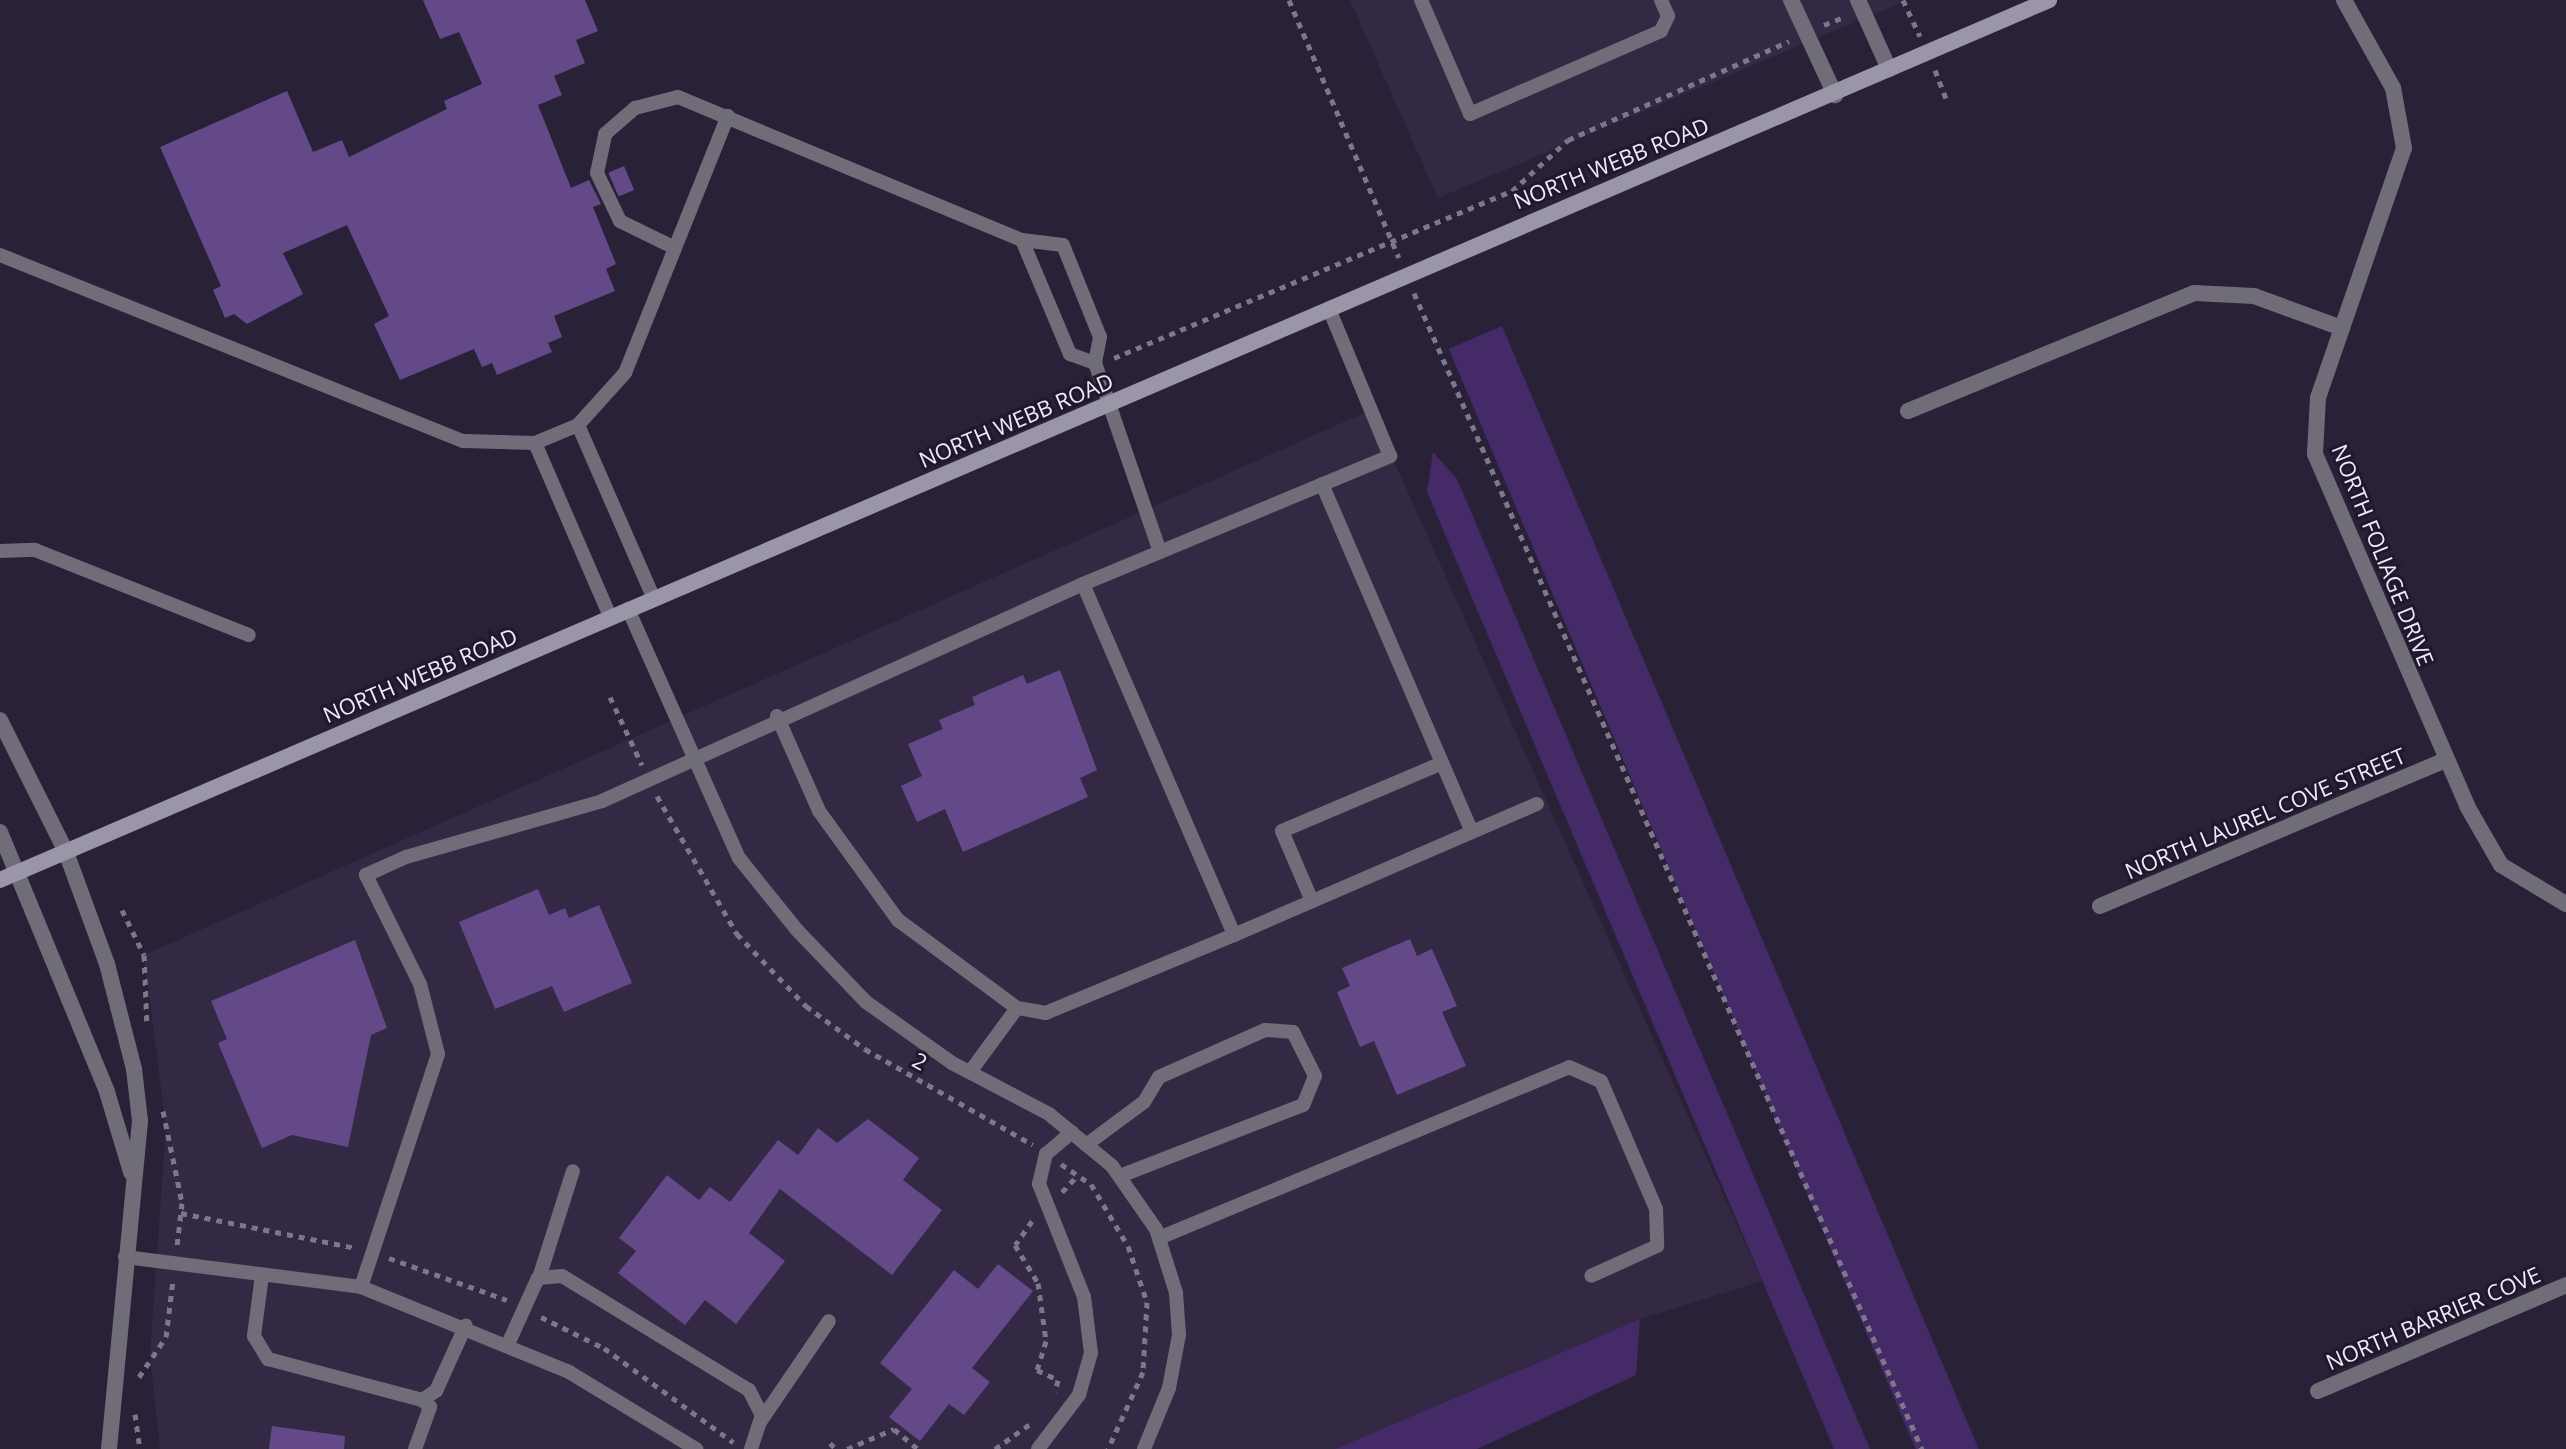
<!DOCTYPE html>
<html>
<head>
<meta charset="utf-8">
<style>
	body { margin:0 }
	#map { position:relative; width:2566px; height:1449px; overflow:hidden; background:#292137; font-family:"Open Sans",sans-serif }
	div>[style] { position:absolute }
	.built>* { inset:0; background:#342945 }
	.green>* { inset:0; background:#442a66; transform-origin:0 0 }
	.building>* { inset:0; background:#634988; transform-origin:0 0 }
	.path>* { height:5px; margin-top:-2.5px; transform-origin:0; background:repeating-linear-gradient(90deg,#7e778a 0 6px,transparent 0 12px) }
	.lane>* { height:14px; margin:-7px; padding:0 7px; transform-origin:7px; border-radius:7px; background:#716d78 }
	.street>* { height:16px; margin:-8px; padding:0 8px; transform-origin:8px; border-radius:8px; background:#716d78 }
	.secondary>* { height:16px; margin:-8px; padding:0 8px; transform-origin:8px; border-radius:8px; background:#9b95a8 }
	span { translate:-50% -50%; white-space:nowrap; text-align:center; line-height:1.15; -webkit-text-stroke:6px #20182d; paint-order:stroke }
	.street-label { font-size:22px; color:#efeaf9 }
</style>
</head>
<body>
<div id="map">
	<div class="built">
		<i style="clip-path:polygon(1350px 0,1908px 0,1438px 198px)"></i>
		<i style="clip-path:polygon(1371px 410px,1762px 1281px,1640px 1319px,1335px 1449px,160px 1449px,150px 1354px,166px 1127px,144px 955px)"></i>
	</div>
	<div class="green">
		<i style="left:1502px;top:326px;width:1223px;height:58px;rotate:67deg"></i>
		<i style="clip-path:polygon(1433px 452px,1457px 479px,1870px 1449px,1834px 1449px,1427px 492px)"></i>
		<i style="clip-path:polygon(1640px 1319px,1636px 1375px,1477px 1449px,1335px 1449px)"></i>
	</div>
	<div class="building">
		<i style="clip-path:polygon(423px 0,585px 0,598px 31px,576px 40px,585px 63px,554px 76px,562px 95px,538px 105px,571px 188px,589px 180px,601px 204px,593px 207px,616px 264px,606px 269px,615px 291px,554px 316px,562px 337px,548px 343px,552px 352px,497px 375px,492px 363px,482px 367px,474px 349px,400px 380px,374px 324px,389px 316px,347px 225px,283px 253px,303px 294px,247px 324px,234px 314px,225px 318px,213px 290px,221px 286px,160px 147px,287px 91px,313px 152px,342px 140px,349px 157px,447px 109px,444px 101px,482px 84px,459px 32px,440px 39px)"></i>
		<i style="left:624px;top:166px;width:26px;height:17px;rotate:67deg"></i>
		<i style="clip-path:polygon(1060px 670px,1097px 770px,1080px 778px,1088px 797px,963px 852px,945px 809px,917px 822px,901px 786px,922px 776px,908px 744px,943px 729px,939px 720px,975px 705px,972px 697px,1023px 675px,1027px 684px)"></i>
		<i style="clip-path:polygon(538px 889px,549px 915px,565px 908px,569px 918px,599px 905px,632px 983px,564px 1012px,552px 986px,495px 1009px,459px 922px)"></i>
		<i style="clip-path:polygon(1410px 939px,1417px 956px,1432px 949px,1457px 1006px,1442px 1012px,1466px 1066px,1397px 1095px,1374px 1041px,1360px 1047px,1337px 992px,1350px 986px,1342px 968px)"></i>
		<i style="clip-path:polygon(355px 940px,387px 1028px,371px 1035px,348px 1147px,292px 1135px,262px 1148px,218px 1043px,227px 1039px,211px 1001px)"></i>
		<i style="clip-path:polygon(868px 1119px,919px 1158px,903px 1180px,942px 1210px,892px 1275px,780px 1189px,749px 1233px,785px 1261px,736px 1324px,705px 1300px,685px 1325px,618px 1273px,636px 1251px,619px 1238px,667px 1175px,699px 1200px,710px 1187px,730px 1202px,778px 1140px,798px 1155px,818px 1128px,837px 1143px)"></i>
		<i style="clip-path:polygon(998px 1264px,1033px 1291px,972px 1368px,990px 1382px,964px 1415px,949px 1404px,920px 1441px,889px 1417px,912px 1389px,880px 1363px,954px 1270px,978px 1289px)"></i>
		<i style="clip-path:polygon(272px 1426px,345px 1436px,344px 1449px,269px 1449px)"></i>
	</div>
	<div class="path">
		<i style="left:1289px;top:0;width:280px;rotate:66.9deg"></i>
		<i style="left:1903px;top:0;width:40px;rotate:65deg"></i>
		<i style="left:1824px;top:25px;width:22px;rotate:-22deg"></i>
		<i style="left:1935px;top:70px;width:31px;rotate:69deg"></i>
		<i style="left:1414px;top:293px;width:1263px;rotate:66.28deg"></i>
		<i style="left:1114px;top:358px;width:432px;rotate:-22.8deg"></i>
		<i style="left:1512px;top:191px;width:76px;rotate:-42.3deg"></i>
		<i style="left:1568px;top:140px;width:242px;rotate:-24.1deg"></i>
		<i style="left:610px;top:697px;width:75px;rotate:64.8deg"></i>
		<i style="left:657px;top:796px;width:160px;rotate:59.9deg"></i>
		<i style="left:737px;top:934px;width:100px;rotate:46.2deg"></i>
		<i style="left:806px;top:1006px;width:73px;rotate:36.1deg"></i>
		<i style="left:865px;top:1049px;width:193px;rotate:29.7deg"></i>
		<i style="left:122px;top:910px;width:50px;rotate:63.9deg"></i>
		<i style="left:144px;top:955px;width:71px;rotate:87.6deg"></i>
		<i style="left:163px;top:1111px;width:94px;rotate:78.3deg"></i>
		<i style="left:182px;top:1203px;width:43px;rotate:96.6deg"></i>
		<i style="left:1061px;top:1164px;width:36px;rotate:34deg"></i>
		<i style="left:1091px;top:1184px;width:72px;rotate:59.2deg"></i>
		<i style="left:1128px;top:1246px;width:59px;rotate:71.3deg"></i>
		<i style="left:1147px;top:1302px;width:70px;rotate:93.3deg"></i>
		<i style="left:1143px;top:1372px;width:85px;rotate:114.4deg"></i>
		<i style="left:1062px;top:1192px;width:23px;rotate:-47deg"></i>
		<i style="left:181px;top:1213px;width:178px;rotate:11.3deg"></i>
		<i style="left:1032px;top:1221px;width:29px;rotate:125deg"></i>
		<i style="left:1015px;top:1245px;width:44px;rotate:58.8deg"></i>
		<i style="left:1038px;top:1283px;width:59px;rotate:82.1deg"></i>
		<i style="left:1046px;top:1341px;width:30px;rotate:107deg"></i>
		<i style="left:1037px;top:1370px;width:23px;rotate:25deg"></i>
		<i style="left:1058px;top:1380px;width:12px;rotate:104deg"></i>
		<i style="left:389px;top:1258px;width:125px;rotate:19.6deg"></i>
		<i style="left:541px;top:1317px;width:70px;rotate:26.2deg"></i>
		<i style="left:604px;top:1348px;width:160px;rotate:36.1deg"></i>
		<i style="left:139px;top:1377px;width:48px;rotate:-56deg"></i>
		<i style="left:166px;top:1337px;width:57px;rotate:-83deg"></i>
		<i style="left:135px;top:1414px;width:35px;rotate:82deg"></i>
		<i style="left:830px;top:1443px;width:8px;rotate:45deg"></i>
		<i style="left:847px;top:1449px;width:51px;rotate:-23.1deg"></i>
		<i style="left:894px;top:1429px;width:31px;rotate:40deg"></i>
		<i style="left:995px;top:1449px;width:43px;rotate:-35.5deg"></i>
	</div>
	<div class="lane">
		<i style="left:1421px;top:0;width:124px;rotate:66.7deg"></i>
		<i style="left:1470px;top:114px;width:208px;rotate:-23.5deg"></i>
		<i style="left:1661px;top:31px;width:17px;rotate:-65deg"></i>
		<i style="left:1668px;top:16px;width:17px;rotate:-114deg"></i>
		<i style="left:1022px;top:240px;width:124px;rotate:67.2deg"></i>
		<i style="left:1070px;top:354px;width:27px;rotate:20deg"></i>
		<i style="left:675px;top:248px;width:61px;rotate:-153.9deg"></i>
		<i style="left:620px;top:221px;width:53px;rotate:-115.6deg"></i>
		<i style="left:597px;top:173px;width:40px;rotate:-78deg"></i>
		<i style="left:605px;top:134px;width:40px;rotate:-41deg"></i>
		<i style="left:635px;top:108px;width:44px;rotate:-14.3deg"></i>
		<i style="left:678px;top:97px;width:373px;rotate:22.6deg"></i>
		<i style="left:1022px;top:240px;width:41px;rotate:7deg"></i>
		<i style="left:1063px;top:245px;width:99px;rotate:68.1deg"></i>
		<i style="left:1100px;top:337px;width:26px;rotate:101deg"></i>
		<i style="left:1095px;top:363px;width:200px;rotate:71deg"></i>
		<i style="left:0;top:255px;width:499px;rotate:21.9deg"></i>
		<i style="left:463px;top:441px;width:72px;rotate:1.6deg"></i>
		<i style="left:535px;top:443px;width:47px;rotate:-22.7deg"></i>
		<i style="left:578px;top:425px;width:70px;rotate:-47.9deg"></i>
		<i style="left:625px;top:373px;width:277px;rotate:-68.2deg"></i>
		<i style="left:578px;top:425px;width:190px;rotate:66.4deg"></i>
		<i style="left:535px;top:443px;width:189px;rotate:66.6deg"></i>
		<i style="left:1322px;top:484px;width:379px;rotate:66.7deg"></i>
		<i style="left:0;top:551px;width:35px;rotate:-2deg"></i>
		<i style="left:35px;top:550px;width:230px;rotate:21.7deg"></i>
		<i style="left:1083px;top:584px;width:333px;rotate:-22.6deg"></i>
		<i style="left:1390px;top:456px;width:159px;rotate:-112.5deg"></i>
		<i style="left:628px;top:609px;width:273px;rotate:66deg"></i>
		<i style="left:739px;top:858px;width:91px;rotate:51.2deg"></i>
		<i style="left:796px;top:929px;width:101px;rotate:46.2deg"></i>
		<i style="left:866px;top:1002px;width:105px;rotate:35.3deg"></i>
		<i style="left:952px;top:1063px;width:110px;rotate:27.7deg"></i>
		<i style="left:1049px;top:1114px;width:82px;rotate:39.5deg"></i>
		<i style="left:1112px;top:1166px;width:77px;rotate:55.1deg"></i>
		<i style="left:1156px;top:1229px;width:67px;rotate:72.6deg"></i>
		<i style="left:1176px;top:1293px;width:42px;rotate:85.9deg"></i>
		<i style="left:1179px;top:1335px;width:54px;rotate:100.7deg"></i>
		<i style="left:1169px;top:1388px;width:66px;rotate:112.3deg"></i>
		<i style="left:777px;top:716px;width:104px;rotate:66.1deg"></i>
		<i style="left:819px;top:811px;width:135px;rotate:54.1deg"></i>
		<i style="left:898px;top:920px;width:148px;rotate:36.5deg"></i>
		<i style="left:1017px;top:1008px;width:79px;rotate:126.3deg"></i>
		<i style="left:1312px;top:901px;width:76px;rotate:-113.2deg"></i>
		<i style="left:1282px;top:831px;width:174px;rotate:-23deg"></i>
		<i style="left:1234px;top:935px;width:330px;rotate:-23.4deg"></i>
		<i style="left:1086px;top:1145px;width:72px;rotate:-36.6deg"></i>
		<i style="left:1144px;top:1102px;width:29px;rotate:-59deg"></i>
		<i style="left:1159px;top:1077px;width:116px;rotate:-23.9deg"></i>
		<i style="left:1265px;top:1030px;width:28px;rotate:4deg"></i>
		<i style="left:1293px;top:1032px;width:49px;rotate:63.4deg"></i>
		<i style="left:1315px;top:1076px;width:31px;rotate:112deg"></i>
		<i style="left:1303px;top:1105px;width:196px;rotate:158.8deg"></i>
		<i style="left:1159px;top:1238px;width:444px;rotate:-22.6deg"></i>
		<i style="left:1569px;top:1067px;width:35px;rotate:24deg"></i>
		<i style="left:1601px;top:1081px;width:139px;rotate:66.7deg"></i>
		<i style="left:1656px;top:1209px;width:37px;rotate:88deg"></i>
		<i style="left:1657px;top:1246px;width:72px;rotate:155.6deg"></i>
		<i style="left:125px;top:1257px;width:238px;rotate:7.2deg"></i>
		<i style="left:361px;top:1287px;width:225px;rotate:22.2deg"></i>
		<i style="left:569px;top:1372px;width:149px;rotate:31.2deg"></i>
		<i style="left:262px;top:1275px;width:62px;rotate:97.5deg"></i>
		<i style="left:254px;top:1336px;width:27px;rotate:59deg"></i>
		<i style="left:268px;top:1359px;width:159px;rotate:14.9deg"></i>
		<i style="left:422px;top:1400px;width:17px;rotate:-33deg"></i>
		<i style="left:436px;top:1391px;width:72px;rotate:-65.6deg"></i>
		<i style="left:539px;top:1278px;width:112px;rotate:-72.4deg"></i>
		<i style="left:361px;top:1287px;width:245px;rotate:-71.7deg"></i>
		<i style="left:438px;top:1054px;width:72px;rotate:-104.4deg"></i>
		<i style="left:420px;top:984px;width:122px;rotate:-116.4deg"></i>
		<i style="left:366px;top:875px;width:44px;rotate:-24.2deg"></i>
		<i style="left:406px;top:857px;width:204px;rotate:-15.9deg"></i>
		<i style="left:602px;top:801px;width:528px;rotate:-24.28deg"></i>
		<i style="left:1083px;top:584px;width:382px;rotate:66.7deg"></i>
		<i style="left:1234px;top:935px;width:204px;rotate:157.5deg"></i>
		<i style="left:1046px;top:1013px;width:29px;rotate:-170deg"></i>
		<i style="left:508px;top:1344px;width:72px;rotate:-65.6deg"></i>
		<i style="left:538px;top:1278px;width:24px;rotate:-5deg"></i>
		<i style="left:562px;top:1276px;width:219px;rotate:31.4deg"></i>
		<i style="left:749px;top:1390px;width:28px;rotate:63deg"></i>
		<i style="left:762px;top:1415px;width:36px;rotate:108deg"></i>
		<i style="left:760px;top:1422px;width:122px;rotate:-55.7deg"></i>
		<i style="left:415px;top:1449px;width:45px;rotate:-70.3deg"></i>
		<i style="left:430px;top:1407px;width:11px;rotate:-139deg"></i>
		<i style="left:1038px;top:1449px;width:68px;rotate:-52.8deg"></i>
		<i style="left:1079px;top:1395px;width:44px;rotate:-74.1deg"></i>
		<i style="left:1091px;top:1353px;width:56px;rotate:-97.1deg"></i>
		<i style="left:1084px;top:1297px;width:122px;rotate:-111.7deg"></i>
		<i style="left:1039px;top:1184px;width:31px;rotate:-77deg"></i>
		<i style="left:1046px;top:1154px;width:34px;rotate:-40deg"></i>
	</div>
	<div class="street">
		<i style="left:1791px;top:0;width:105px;rotate:65.1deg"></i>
		<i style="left:1858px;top:0;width:76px;rotate:65.8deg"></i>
		<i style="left:2344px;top:0;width:101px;rotate:60.9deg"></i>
		<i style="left:2393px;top:88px;width:61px;rotate:79.6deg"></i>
		<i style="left:2404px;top:148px;width:264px;rotate:109deg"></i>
		<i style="left:2318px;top:398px;width:56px;rotate:93.1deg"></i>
		<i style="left:2315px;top:454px;width:383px;rotate:66.6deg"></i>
		<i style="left:2467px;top:806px;width:68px;rotate:60deg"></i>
		<i style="left:2501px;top:865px;width:76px;rotate:31deg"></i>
		<i style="left:1908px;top:411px;width:309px;rotate:-22.4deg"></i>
		<i style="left:2194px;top:293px;width:60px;rotate:2.9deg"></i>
		<i style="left:2254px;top:296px;width:94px;rotate:20deg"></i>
		<i style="left:0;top:720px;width:148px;rotate:63.4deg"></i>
		<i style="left:66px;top:852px;width:119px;rotate:69.9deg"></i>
		<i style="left:107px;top:964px;width:108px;rotate:75.6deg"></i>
		<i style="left:134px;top:1069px;width:52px;rotate:83.4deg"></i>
		<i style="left:140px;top:1121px;width:329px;rotate:95.4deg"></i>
		<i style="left:0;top:832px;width:281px;rotate:67.6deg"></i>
		<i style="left:107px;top:1092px;width:84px;rotate:73.3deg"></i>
		<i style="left:2100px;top:906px;width:376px;rotate:-22.9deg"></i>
		<i style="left:2318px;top:1391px;width:270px;rotate:-23.1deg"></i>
	</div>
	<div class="secondary">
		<i style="left:0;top:880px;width:2230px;rotate:-23.24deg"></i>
	</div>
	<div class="street-label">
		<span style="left:1611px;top:163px;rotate:-22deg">NORTH WEBB ROAD</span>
		<span style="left:1016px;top:420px;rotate:-23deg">NORTH WEBB ROAD</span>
		<span style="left:2383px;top:555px;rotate:68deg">NORTH FOLIAGE DRIVE</span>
		<span style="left:420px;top:675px;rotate:-23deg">NORTH WEBB ROAD</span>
		<span style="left:2265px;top:813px;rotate:-23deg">NORTH LAUREL COVE STREET</span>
		<span style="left:920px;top:1061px;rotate:29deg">2</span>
		<span style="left:2433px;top:1318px;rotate:-23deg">NORTH BARRIER COVE</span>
	</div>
</div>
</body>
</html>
